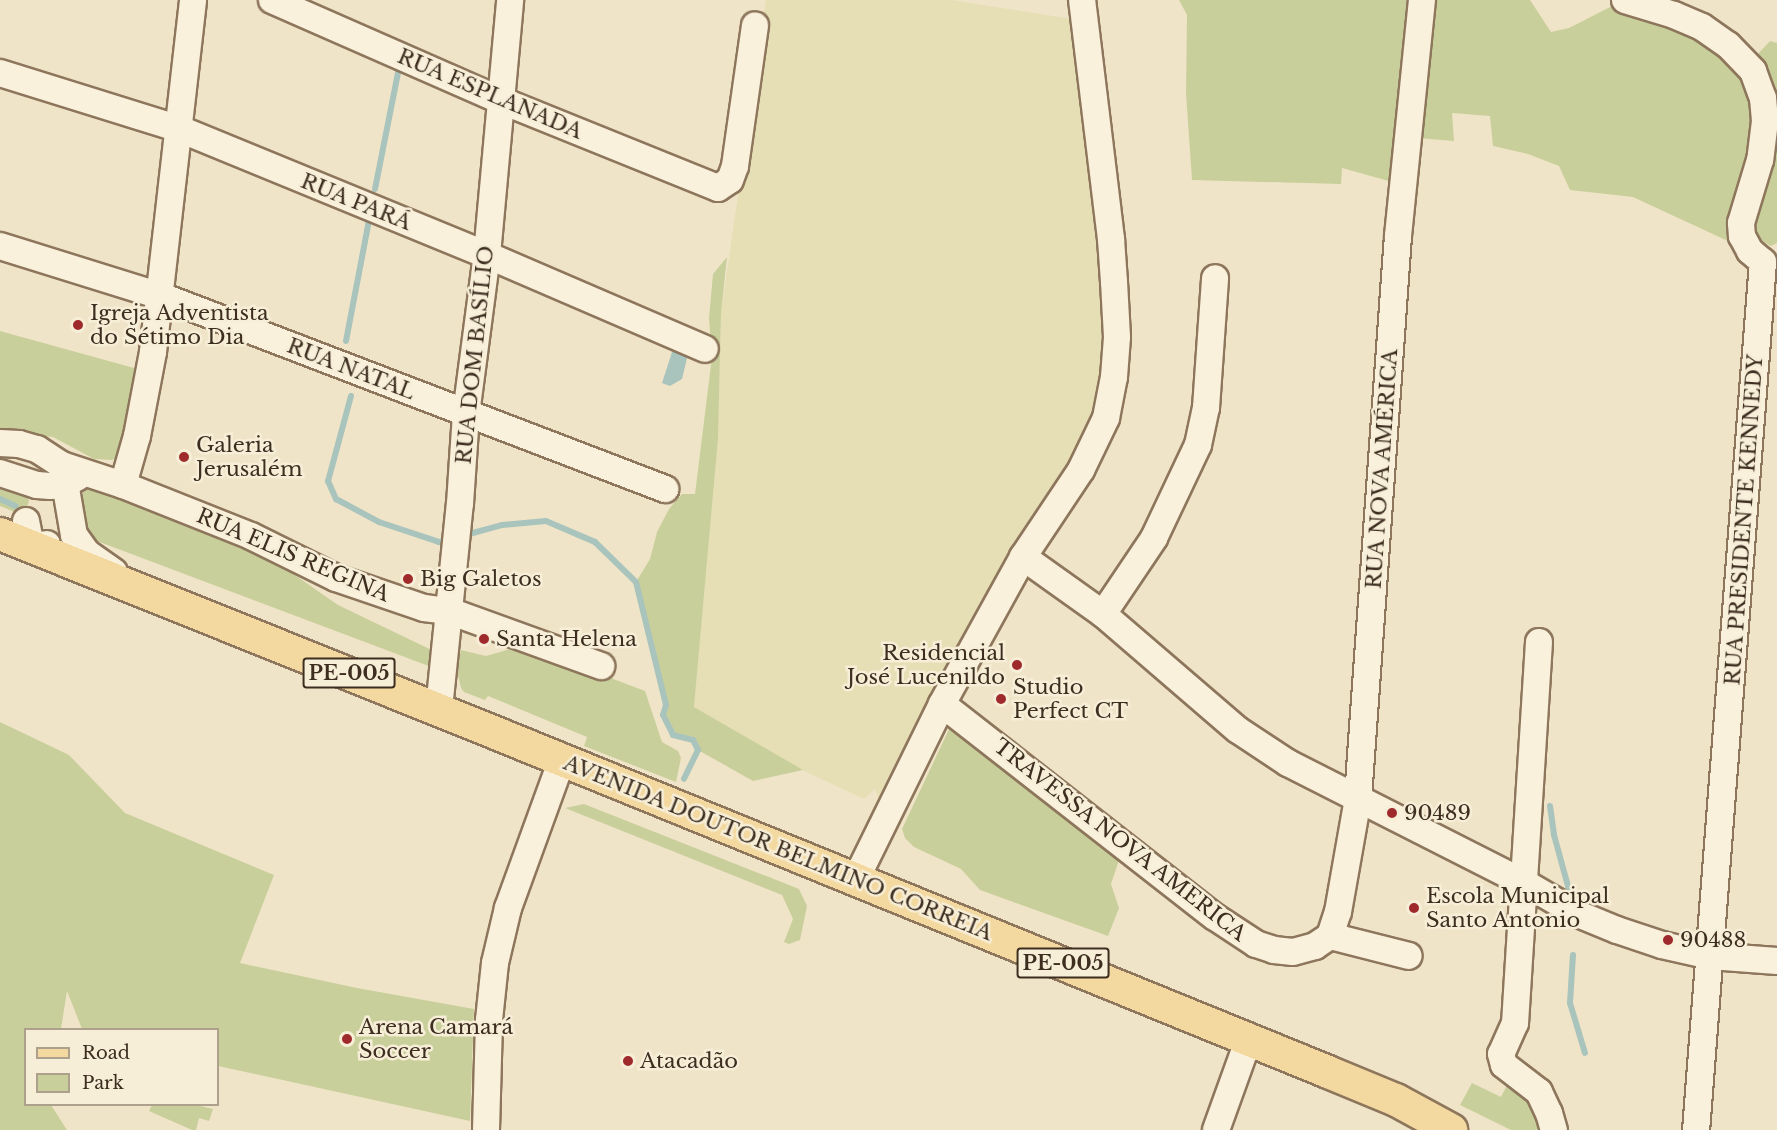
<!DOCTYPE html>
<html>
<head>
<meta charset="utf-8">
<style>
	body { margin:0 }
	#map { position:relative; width:1777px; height:1130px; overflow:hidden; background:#f0e4c8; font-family:"Libre Baskerville",serif }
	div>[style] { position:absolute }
	.farmland>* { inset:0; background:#e6deb5 }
	.green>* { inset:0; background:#c9cf9b }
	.water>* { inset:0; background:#a9c4bc }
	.stream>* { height:6px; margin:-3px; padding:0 3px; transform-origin:3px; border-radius:3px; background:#a9c4bc }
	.roads { filter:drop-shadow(2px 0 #8d765c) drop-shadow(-2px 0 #8d765c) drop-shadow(0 2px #8d765c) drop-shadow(0 -2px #8d765c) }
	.minor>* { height:26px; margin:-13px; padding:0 13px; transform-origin:13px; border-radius:13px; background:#faf1dc }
	.major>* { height:32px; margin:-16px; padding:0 16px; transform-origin:16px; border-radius:16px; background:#f3d9a0 }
	.dots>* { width:16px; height:16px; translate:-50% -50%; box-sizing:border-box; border:3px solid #f7eed8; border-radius:50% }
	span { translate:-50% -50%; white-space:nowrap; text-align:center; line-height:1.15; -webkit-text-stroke:5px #f7eed8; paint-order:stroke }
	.shield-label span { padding:2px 4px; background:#f7eed8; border:2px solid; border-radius:4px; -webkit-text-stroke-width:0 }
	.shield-label { font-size:20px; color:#3d2e20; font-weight:700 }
	.street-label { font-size:21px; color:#3d2e20 }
	.poi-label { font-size:21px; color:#3d2e20 }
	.left { translate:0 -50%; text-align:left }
	.right { translate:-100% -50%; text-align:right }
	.legend { position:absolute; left:24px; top:1028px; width:195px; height:78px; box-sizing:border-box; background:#f7eed8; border:2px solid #ada18e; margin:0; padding:8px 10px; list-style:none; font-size:18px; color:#3d2e20 }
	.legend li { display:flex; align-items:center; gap:12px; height:30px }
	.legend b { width:30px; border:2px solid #ada18e }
</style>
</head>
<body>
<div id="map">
	<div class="farmland">
		<i style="clip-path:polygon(766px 0,952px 0,1072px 19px,1102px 254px,1102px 358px,1093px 426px,880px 801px,875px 789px,864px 799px,783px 761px,694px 707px,718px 439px,721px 313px)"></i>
	</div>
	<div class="green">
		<i style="clip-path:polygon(1179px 0,1413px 0,1396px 183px,1342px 168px,1341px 184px,1192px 180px,1186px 93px,1187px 15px)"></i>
		<i style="clip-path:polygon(1428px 0,1530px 0,1551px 32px,1569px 28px,1618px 3px,1724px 50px,1760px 100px,1743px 196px,1730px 242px,1633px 197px,1570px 190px,1559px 166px,1528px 154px,1493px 146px,1490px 116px,1452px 113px,1454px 141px,1417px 138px)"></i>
		<i style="clip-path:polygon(1770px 41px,1777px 43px,1777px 243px,1771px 246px,1761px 240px,1754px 224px,1763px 72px,1757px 55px)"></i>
		<i style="clip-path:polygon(727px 257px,721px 313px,718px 439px,694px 707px,803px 770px,753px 781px,698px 750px,693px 740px,673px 735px,663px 715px,666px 705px,636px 582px,650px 559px,657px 532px,669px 509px,682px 494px,695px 494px,712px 357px,709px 318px,713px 274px)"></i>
		<i style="clip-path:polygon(0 331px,134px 368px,143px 377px,123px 454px,112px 460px,94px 459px,53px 437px,0 433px)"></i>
		<i style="clip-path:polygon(87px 480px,263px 553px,338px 605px,440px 654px,434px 668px,89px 538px,83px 530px,83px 491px)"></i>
		<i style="clip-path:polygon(0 483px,24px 493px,29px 500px,26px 512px,17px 513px,0 506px)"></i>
		<i style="clip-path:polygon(524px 645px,645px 691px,662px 742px,678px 751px,681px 758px,676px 782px,584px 746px,587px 737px,488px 696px,485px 700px,464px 692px,461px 688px,457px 670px,461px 650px,486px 656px)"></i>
		<i style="clip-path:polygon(0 722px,69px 755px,125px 813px,274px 875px,240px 963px,357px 988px,474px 1009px,470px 1121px,218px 1066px,218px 1030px,82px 1029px,67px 991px,61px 1029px,26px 1030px,26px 1104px,51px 1105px,67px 1130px,0 1130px)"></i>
		<i style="clip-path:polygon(951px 725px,1122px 851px,1111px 884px,1119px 908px,1108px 936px,980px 890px,961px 869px,914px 847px,905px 838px,902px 829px)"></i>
		<i style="clip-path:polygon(584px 804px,799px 889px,807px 906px,800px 940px,789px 944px,784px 942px,793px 919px,782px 895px,565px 808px)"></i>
		<i style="clip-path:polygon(1510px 1079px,1522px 1084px,1540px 1122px,1537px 1130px,1511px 1130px,1460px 1105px,1472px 1083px,1501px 1097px)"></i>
		<i style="clip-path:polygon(152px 1105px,196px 1105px,213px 1109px,209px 1121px,199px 1118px,196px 1130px,192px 1130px,149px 1111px)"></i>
	</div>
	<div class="water">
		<i style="clip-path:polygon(673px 349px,688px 354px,682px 379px,670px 386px,662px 383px)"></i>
	</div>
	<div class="stream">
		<i style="left:375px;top:189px;width:123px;rotate:-78.8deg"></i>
		<i style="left:346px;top:341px;width:123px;rotate:-79.2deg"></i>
		<i style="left:351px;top:396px;width:88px;rotate:105.1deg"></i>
		<i style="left:328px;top:481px;width:20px;rotate:66deg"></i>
		<i style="left:336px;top:499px;width:49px;rotate:28.1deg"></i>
		<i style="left:379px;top:522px;width:63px;rotate:18.4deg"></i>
		<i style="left:439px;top:542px;width:10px;rotate:-17deg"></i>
		<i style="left:0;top:499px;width:17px;rotate:24deg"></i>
		<i style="left:462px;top:536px;width:41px;rotate:-15.4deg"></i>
		<i style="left:502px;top:525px;width:44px;rotate:-5.2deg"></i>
		<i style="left:546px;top:521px;width:53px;rotate:23.2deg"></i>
		<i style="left:595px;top:542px;width:57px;rotate:44.3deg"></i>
		<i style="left:636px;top:582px;width:127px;rotate:76.3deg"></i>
		<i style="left:666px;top:705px;width:10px;rotate:107deg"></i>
		<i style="left:663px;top:715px;width:22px;rotate:63deg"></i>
		<i style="left:673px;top:735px;width:21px;rotate:14deg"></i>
		<i style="left:693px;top:740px;width:11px;rotate:63deg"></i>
		<i style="left:698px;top:750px;width:32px;rotate:116deg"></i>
		<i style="left:1550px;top:806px;width:29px;rotate:82deg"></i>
		<i style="left:1554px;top:835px;width:57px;rotate:74.7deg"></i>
		<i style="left:1573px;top:955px;width:48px;rotate:93.6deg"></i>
		<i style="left:1570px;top:1003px;width:52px;rotate:73.3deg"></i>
	</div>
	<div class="roads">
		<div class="minor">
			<i style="left:272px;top:0;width:249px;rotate:23.7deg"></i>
			<i style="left:500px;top:100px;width:235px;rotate:22deg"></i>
			<i style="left:718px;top:188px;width:14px;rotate:-34deg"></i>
			<i style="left:730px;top:180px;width:15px;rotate:-70deg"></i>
			<i style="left:735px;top:166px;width:142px;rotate:-81.9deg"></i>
			<i style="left:1625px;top:0;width:51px;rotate:17deg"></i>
			<i style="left:1674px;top:15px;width:30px;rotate:23deg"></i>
			<i style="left:1702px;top:27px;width:32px;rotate:35deg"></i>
			<i style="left:1728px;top:45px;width:36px;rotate:46deg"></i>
			<i style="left:1753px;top:71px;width:29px;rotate:70deg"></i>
			<i style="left:1763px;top:98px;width:23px;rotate:85deg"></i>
			<i style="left:1765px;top:121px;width:39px;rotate:97deg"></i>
			<i style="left:1760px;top:160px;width:66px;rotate:106.8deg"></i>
			<i style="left:1741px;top:223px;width:13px;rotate:86deg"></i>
			<i style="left:1742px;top:236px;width:17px;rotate:62deg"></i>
			<i style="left:1750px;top:251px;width:17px;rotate:40deg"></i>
			<i style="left:1763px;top:262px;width:871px;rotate:94.41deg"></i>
			<i style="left:0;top:73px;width:185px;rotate:17.3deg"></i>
			<i style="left:177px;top:128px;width:335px;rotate:22.3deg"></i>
			<i style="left:487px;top:255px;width:237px;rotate:23.3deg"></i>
			<i style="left:0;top:246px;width:169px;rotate:17.3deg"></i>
			<i style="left:161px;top:296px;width:540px;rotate:20.95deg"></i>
			<i style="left:0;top:443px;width:19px;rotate:3deg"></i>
			<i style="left:19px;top:444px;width:19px;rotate:16deg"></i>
			<i style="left:37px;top:449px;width:30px;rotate:33deg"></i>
			<i style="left:62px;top:465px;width:64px;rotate:18.2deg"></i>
			<i style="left:123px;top:485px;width:138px;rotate:21.7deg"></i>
			<i style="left:251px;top:536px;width:95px;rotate:26.3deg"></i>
			<i style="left:336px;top:578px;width:93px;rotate:18.8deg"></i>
			<i style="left:424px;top:608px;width:25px;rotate:7deg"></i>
			<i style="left:449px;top:611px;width:162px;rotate:19.9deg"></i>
			<i style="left:62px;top:465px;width:71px;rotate:80.3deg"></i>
			<i style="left:74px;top:535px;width:22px;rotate:54deg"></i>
			<i style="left:87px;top:553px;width:33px;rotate:35deg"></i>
			<i style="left:0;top:473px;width:39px;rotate:18deg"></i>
			<i style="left:37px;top:485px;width:13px;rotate:4deg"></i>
			<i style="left:50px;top:486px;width:13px;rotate:-4deg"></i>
			<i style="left:63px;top:485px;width:17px;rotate:-28deg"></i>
			<i style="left:123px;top:485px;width:51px;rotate:-74.1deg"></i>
			<i style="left:137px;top:436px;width:86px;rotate:-79.2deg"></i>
			<i style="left:153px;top:352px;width:354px;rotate:-83.5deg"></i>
			<i style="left:26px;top:521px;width:25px;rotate:79deg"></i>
			<i style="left:31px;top:546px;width:16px;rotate:-7deg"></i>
			<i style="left:1023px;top:557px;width:98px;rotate:35.5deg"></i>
			<i style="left:1103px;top:614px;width:178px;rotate:40.7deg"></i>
			<i style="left:1238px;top:730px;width:60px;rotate:33.4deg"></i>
			<i style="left:1288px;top:763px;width:263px;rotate:26.9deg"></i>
			<i style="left:1523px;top:882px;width:64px;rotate:30.2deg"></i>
			<i style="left:1578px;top:914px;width:42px;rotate:22.3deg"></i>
			<i style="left:1617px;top:930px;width:47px;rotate:18.4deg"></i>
			<i style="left:1662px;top:945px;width:49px;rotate:12.9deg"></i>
			<i style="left:1710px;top:956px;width:67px;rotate:4.3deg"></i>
			<i style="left:1103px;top:614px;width:92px;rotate:-56.1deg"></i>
			<i style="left:1154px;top:538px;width:103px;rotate:-64.7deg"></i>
			<i style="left:1198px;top:445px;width:38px;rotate:-78deg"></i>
			<i style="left:1206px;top:408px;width:130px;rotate:-86deg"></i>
			<i style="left:1539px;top:642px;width:382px;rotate:93.6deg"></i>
			<i style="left:1515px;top:1023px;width:34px;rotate:114deg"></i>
			<i style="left:1501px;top:1054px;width:11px;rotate:75deg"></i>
			<i style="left:1504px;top:1065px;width:44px;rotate:37.6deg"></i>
			<i style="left:1539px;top:1092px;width:23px;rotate:65deg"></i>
			<i style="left:1549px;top:1113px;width:18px;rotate:74deg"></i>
			<i style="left:942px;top:704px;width:346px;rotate:38deg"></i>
			<i style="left:1215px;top:917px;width:49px;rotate:33.4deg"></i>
			<i style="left:1256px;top:944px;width:19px;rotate:18deg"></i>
			<i style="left:1274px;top:950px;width:19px;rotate:6deg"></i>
			<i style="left:1293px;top:952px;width:23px;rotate:-15deg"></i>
			<i style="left:1315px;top:946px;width:18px;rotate:-34deg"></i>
			<i style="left:1330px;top:936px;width:81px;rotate:14.2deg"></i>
			<i style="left:439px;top:709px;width:206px;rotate:-84.2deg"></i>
			<i style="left:460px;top:504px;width:90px;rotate:-86.2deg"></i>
			<i style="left:466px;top:414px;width:160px;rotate:-82.5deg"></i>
			<i style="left:487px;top:255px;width:256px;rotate:-84.8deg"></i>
			<i style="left:856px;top:879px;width:195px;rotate:-63.8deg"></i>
			<i style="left:942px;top:704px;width:168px;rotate:-61.1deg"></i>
			<i style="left:1023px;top:557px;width:105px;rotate:-56.3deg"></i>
			<i style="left:1081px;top:470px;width:58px;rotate:-64.3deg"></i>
			<i style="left:1106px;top:418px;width:42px;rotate:-79deg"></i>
			<i style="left:1114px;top:377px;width:40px;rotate:-85.7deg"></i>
			<i style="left:1117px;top:337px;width:55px;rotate:-93.1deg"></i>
			<i style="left:1114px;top:282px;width:43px;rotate:-94deg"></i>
			<i style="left:1111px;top:239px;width:241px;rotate:-96.9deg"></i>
			<i style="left:1330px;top:936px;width:25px;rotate:-72deg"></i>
			<i style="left:1338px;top:912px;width:116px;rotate:-80deg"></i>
			<i style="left:1358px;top:798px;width:563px;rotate:-85.93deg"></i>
			<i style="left:1398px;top:236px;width:237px;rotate:-84.2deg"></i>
			<i style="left:486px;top:1130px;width:110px;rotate:-88.4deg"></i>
			<i style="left:489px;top:1020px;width:57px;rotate:-84deg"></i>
			<i style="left:495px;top:963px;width:57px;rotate:-76.7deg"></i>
			<i style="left:508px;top:908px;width:158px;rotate:-70deg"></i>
			<i style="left:1216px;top:1130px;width:95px;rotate:-70.2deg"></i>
		</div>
		<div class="major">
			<i style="left:0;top:534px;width:524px;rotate:21.86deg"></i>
			<i style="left:486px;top:729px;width:909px;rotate:22.16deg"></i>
			<i style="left:1328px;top:1072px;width:74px;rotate:22.4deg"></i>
			<i style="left:1396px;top:1100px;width:63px;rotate:28.6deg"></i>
		</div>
	</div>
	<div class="dots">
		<i style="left:78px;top:325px;background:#9e2a2b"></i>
		<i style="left:184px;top:457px;background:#9e2a2b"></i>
		<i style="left:408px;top:579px;background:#9e2a2b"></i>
		<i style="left:484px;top:639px;background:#9e2a2b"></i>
		<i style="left:1017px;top:665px;background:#9e2a2b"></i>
		<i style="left:1001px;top:699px;background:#9e2a2b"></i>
		<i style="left:1392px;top:813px;background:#9e2a2b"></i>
		<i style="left:1414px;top:908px;background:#9e2a2b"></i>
		<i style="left:1668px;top:940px;background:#9e2a2b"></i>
		<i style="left:347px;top:1039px;background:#9e2a2b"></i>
		<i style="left:628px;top:1061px;background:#9e2a2b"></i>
	</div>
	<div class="shield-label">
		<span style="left:349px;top:673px">PE-005</span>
		<span style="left:1063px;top:963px">PE-005</span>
	</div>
	<div class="street-label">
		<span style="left:490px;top:94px;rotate:23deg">RUA ESPLANADA</span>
		<span style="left:356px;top:202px;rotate:22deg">RUA PARÁ</span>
		<span style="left:475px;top:355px;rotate:-84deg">RUA DOM BASÍLIO</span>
		<span style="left:351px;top:369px;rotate:21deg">RUA NATAL</span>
		<span style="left:1382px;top:469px;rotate:-86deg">RUA NOVA AMÉRICA</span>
		<span style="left:1744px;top:520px;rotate:-86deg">RUA PRESIDENTE KENNEDY</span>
		<span style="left:293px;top:555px;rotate:23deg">RUA ELIS REGINA</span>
		<span style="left:1120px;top:840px;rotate:38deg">TRAVESSA NOVA AMERICA</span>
		<span style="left:778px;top:848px;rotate:22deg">AVENIDA DOUTOR BELMINO CORREIA</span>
	</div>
	<div class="poi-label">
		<span class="left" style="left:90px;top:325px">Igreja Adventista<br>do Sétimo Dia</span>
		<span class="left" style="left:196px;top:457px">Galeria<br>Jerusalém</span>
		<span class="left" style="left:420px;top:579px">Big Galetos</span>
		<span class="left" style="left:496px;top:639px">Santa Helena</span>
		<span class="right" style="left:1005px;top:665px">Residencial<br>José Lucenildo</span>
		<span class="left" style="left:1013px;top:699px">Studio<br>Perfect CT</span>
		<span class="left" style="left:1404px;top:813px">90489</span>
		<span class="left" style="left:1426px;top:908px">Escola Municipal<br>Santo Antonio</span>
		<span class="left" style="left:1680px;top:940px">90488</span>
		<span class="left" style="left:359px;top:1039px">Arena Camará<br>Soccer</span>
		<span class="left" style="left:640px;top:1061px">Atacadão</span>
	</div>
	<ul class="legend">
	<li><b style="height:8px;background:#f3d9a0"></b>Road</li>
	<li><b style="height:16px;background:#c9cf9b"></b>Park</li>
	</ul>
</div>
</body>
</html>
